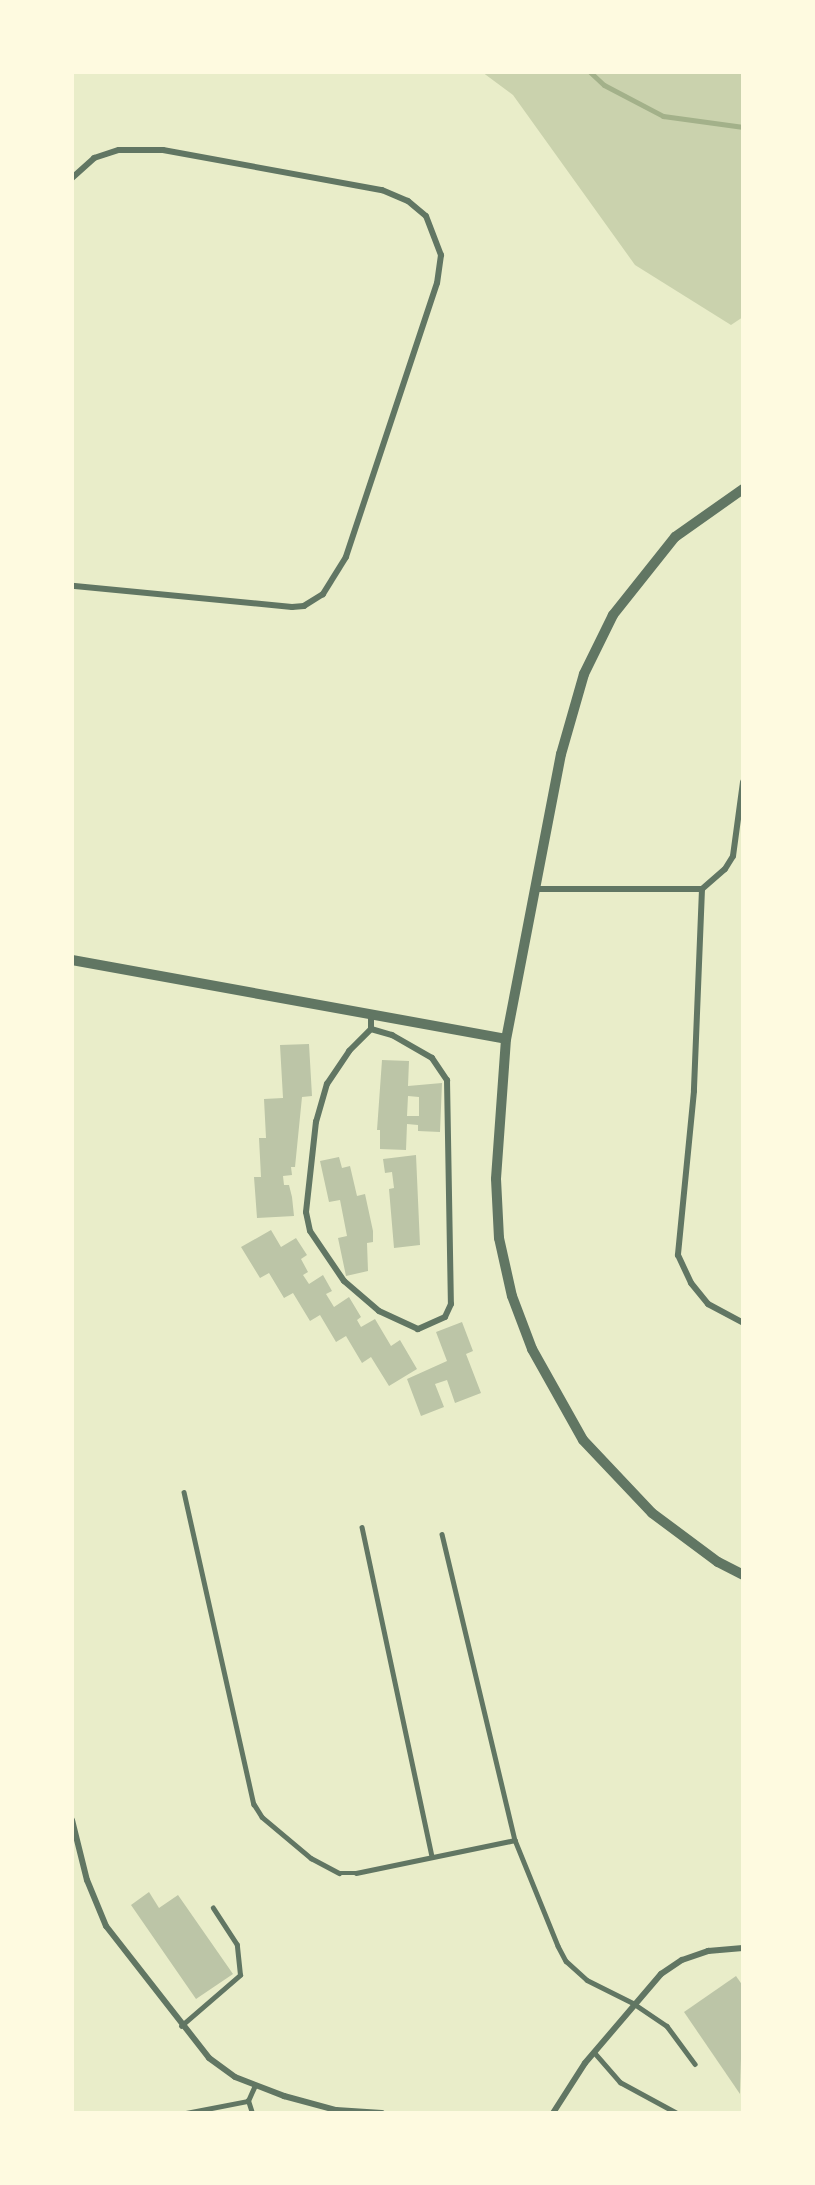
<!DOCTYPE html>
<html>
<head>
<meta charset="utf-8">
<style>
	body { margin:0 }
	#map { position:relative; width:815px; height:2185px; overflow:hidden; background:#e9edc9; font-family:Lato,sans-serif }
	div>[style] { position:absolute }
	.green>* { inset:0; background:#cad2ad }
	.stream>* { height:5px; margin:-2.5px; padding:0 2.5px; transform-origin:2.5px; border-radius:2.5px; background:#a3b18a }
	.building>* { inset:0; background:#bcc5a7 }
	.service>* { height:4.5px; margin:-2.25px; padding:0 2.25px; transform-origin:2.25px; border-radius:2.25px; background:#617663 }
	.minor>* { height:6px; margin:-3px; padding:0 3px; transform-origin:3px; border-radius:3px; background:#617663 }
	.tertiary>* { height:10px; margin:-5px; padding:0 5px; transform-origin:5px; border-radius:5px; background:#617663 }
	span { translate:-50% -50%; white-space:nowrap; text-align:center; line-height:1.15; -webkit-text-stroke:5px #fefae0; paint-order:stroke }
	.frame { position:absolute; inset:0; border:74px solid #fefae0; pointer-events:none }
</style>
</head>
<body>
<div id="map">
	<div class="green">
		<i style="clip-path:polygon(482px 72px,743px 72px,743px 317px,731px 325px,635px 265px,513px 95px)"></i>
	</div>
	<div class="stream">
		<i style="left:590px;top:72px;width:19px;rotate:43deg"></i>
		<i style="left:604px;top:85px;width:67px;rotate:27.7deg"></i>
		<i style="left:663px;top:116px;width:81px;rotate:7.8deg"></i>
	</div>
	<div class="building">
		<i style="clip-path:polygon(309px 1044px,312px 1096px,302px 1097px,295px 1167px,291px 1167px,292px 1175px,283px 1176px,284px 1185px,289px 1185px,292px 1197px,294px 1216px,257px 1218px,254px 1177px,261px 1177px,259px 1138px,266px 1138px,264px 1099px,283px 1098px,280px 1045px)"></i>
		<i style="clip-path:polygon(evenodd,382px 1060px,409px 1061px,408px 1086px,442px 1083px,440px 1132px,418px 1131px,418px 1125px,407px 1124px,406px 1150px,380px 1149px,380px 1130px,377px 1130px,382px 1060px,408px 1096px,419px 1097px,419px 1116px,407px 1116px,408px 1096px)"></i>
		<i style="clip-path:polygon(416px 1155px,420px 1245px,394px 1248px,389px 1189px,394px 1188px,392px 1172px,385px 1173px,383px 1159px)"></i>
		<i style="clip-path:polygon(339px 1157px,342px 1168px,350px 1166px,357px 1196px,365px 1194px,373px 1231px,373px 1242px,367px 1243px,368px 1271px,346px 1276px,338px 1238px,347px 1236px,340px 1200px,329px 1202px,320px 1161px)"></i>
		<i style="clip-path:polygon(271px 1230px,281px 1247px,296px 1238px,307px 1255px,301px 1259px,308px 1272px,303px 1275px,309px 1284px,323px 1275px,332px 1291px,326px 1294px,334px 1307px,349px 1297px,361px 1317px,357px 1320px,361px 1327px,375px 1319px,391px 1346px,400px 1340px,417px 1369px,389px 1386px,371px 1357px,362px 1363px,346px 1336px,336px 1342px,320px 1315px,310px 1321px,293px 1293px,284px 1298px,269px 1273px,260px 1278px,241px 1247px)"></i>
		<i style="clip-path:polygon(462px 1322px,473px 1351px,466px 1354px,481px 1393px,455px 1403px,447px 1380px,435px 1384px,444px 1407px,421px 1416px,407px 1379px,447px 1361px,436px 1332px)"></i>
		<i style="clip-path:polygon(149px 1892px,159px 1908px,178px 1895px,233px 1974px,196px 1999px,131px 1905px)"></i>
		<i style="clip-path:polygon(736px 1976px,743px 1986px,740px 2094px,684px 2012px)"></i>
	</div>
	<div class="service">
		<i style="left:184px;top:1492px;width:320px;rotate:77.4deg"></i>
		<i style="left:254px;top:1804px;width:15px;rotate:58deg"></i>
		<i style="left:262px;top:1817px;width:64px;rotate:39.9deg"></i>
		<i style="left:311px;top:1858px;width:32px;rotate:28deg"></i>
		<i style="left:339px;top:1873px;width:17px"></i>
		<i style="left:356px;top:1873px;width:162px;rotate:-11.7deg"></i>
		<i style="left:362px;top:1527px;width:337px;rotate:78deg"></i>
		<i style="left:442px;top:1534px;width:315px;rotate:76.6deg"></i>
		<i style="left:515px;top:1840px;width:114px;rotate:67.9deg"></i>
		<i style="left:558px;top:1946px;width:17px;rotate:62deg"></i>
		<i style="left:566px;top:1961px;width:28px;rotate:42deg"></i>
		<i style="left:587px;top:1980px;width:51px;rotate:26.6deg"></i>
		<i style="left:633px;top:2003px;width:41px;rotate:34.1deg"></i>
		<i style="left:667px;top:2026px;width:47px;rotate:53.6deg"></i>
		<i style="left:181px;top:2026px;width:78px;rotate:-40.8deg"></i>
		<i style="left:240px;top:1975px;width:30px;rotate:-96deg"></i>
		<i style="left:237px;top:1945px;width:44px;rotate:-123deg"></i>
		<i style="left:594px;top:2052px;width:40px;rotate:49deg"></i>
		<i style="left:620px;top:2082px;width:65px;rotate:28.5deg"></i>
		<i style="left:186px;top:2113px;width:63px;rotate:-11deg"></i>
		<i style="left:252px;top:2113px;width:13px;rotate:-108deg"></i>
		<i style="left:248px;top:2101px;width:17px;rotate:-66deg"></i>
	</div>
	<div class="minor">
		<i style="left:72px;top:178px;width:30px;rotate:-42deg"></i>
		<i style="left:94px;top:158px;width:26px;rotate:-18deg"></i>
		<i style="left:119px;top:150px;width:44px"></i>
		<i style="left:163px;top:150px;width:223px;rotate:10.4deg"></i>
		<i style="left:382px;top:190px;width:28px;rotate:23deg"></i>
		<i style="left:408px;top:201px;width:23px;rotate:40deg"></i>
		<i style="left:426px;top:216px;width:42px;rotate:69deg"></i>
		<i style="left:441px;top:255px;width:28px;rotate:98deg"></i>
		<i style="left:437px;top:283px;width:289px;rotate:108.4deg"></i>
		<i style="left:346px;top:557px;width:44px;rotate:121.9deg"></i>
		<i style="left:323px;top:594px;width:22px;rotate:148deg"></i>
		<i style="left:304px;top:606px;width:12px;rotate:175deg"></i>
		<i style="left:292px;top:607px;width:221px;rotate:-174.5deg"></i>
		<i style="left:534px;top:889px;width:168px"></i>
		<i style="left:702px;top:889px;width:30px;rotate:-41deg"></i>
		<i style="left:725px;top:869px;width:15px;rotate:-58deg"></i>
		<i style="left:733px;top:856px;width:75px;rotate:-82.3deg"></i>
		<i style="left:702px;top:889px;width:202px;rotate:92.3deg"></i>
		<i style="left:694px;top:1091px;width:165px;rotate:95.6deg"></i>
		<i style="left:678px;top:1255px;width:31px;rotate:65deg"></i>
		<i style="left:691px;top:1283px;width:27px;rotate:51deg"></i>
		<i style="left:708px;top:1304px;width:40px;rotate:28deg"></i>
		<i style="left:371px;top:1029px;width:22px;rotate:16deg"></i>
		<i style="left:392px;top:1035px;width:46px;rotate:29.9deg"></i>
		<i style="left:432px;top:1058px;width:27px;rotate:56deg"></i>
		<i style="left:447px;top:1080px;width:224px;rotate:89deg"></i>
		<i style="left:451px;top:1304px;width:14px;rotate:115deg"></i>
		<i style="left:445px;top:1317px;width:30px;rotate:156deg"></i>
		<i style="left:418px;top:1329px;width:43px;rotate:-155.2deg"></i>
		<i style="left:379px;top:1311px;width:46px;rotate:-139.4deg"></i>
		<i style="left:344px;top:1281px;width:60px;rotate:-124.2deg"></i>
		<i style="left:310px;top:1231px;width:19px;rotate:-102deg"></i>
		<i style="left:306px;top:1212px;width:91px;rotate:-83.7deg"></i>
		<i style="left:316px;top:1122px;width:40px;rotate:-74deg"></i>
		<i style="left:327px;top:1084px;width:40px;rotate:-56deg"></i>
		<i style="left:349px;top:1051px;width:31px;rotate:-45deg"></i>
		<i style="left:371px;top:1029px;width:15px;rotate:-90deg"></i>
		<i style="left:72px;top:1820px;width:62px;rotate:76deg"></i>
		<i style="left:87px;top:1880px;width:50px;rotate:67.6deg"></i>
		<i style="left:106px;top:1926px;width:167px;rotate:52deg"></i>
		<i style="left:209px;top:2058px;width:32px;rotate:36deg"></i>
		<i style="left:235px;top:2077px;width:53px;rotate:21.2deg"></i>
		<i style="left:284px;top:2096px;width:54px;rotate:15.1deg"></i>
		<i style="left:336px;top:2110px;width:46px;rotate:3.7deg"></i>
		<i style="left:553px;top:2113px;width:59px;rotate:-57.4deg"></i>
		<i style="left:585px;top:2063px;width:117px;rotate:-49.5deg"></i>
		<i style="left:661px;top:1974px;width:25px;rotate:-34deg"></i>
		<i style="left:682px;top:1960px;width:28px;rotate:-19deg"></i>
		<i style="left:708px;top:1951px;width:35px;rotate:-5deg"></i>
	</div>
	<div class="tertiary">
		<i style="left:743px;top:489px;width:83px;rotate:144.8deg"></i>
		<i style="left:675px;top:537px;width:100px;rotate:128.5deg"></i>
		<i style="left:613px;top:615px;width:66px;rotate:116.2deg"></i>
		<i style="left:584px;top:674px;width:83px;rotate:106deg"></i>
		<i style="left:561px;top:754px;width:290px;rotate:100.9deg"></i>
		<i style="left:506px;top:1039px;width:140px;rotate:94.1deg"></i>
		<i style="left:496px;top:1179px;width:59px;rotate:87.1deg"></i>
		<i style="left:499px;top:1238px;width:59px;rotate:77.4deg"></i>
		<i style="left:512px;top:1296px;width:57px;rotate:69.3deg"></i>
		<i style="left:532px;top:1349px;width:104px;rotate:60.7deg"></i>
		<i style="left:583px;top:1440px;width:100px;rotate:46.6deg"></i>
		<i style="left:652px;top:1513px;width:82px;rotate:36.6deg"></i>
		<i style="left:718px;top:1562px;width:28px;rotate:27deg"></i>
		<i style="left:72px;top:960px;width:441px;rotate:10.3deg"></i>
	</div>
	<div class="frame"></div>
</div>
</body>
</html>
